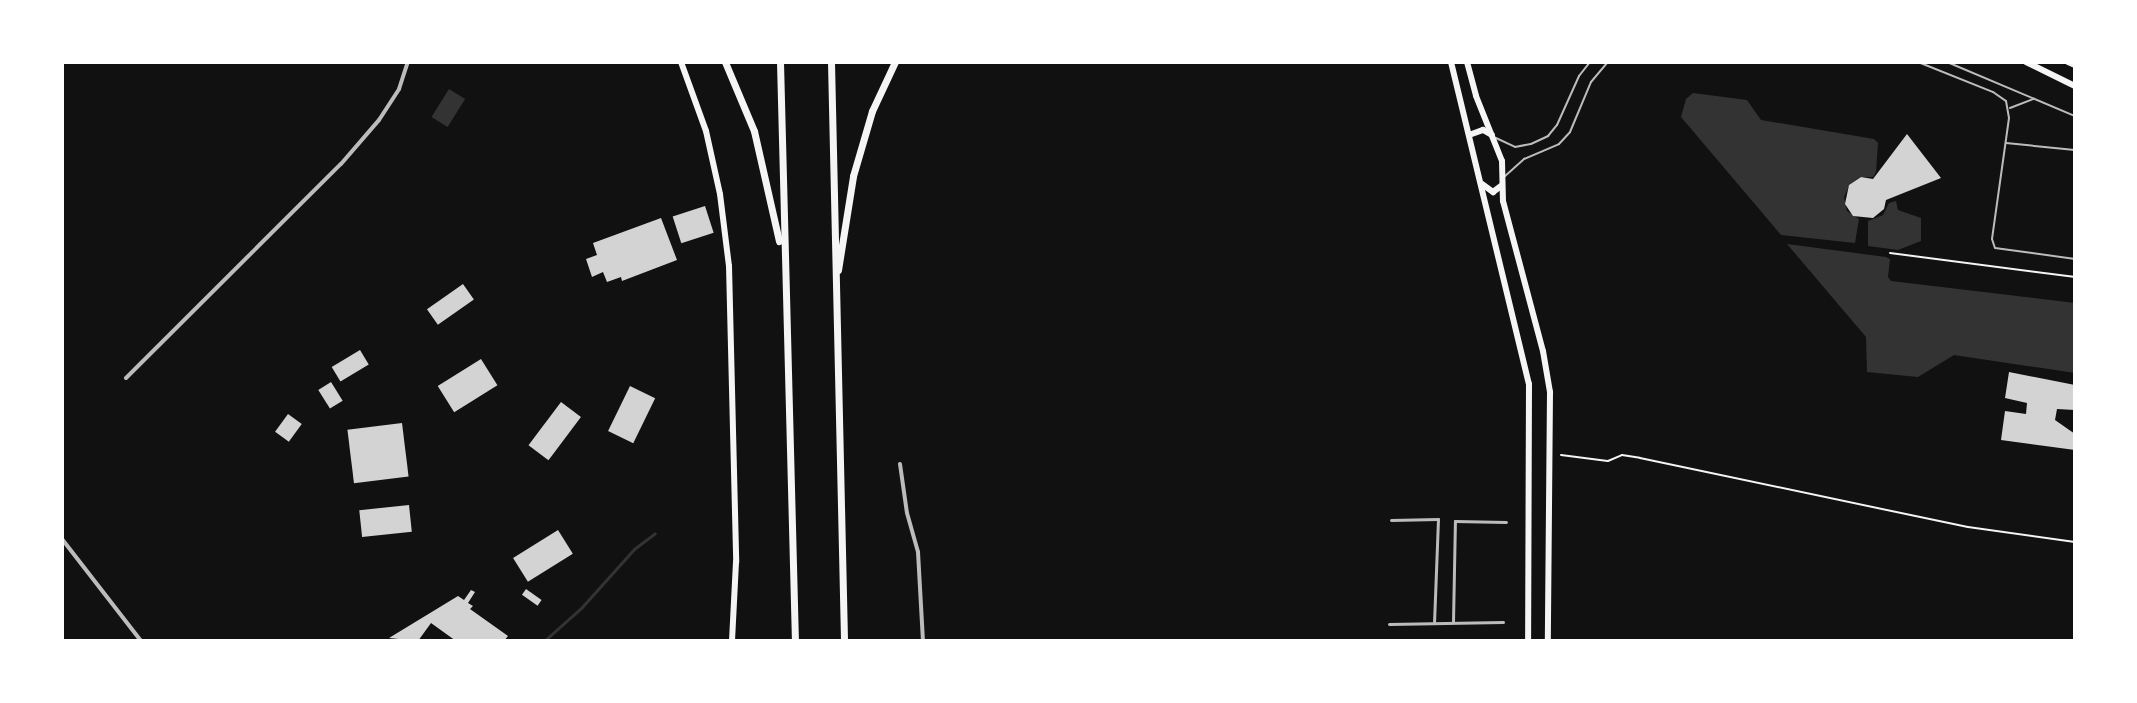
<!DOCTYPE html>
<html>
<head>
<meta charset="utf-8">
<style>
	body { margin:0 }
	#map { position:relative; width:2137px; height:703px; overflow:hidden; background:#111; font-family:"Noto Sans",sans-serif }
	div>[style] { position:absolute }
	.water>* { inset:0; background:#333; transform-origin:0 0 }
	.stream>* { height:3px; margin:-1.5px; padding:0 1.5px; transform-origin:1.5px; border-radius:1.5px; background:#333 }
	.building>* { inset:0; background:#d3d3d3; transform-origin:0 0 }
	.path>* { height:2px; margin:-1px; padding:0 1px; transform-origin:1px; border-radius:1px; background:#f5f5f5 }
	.service>* { height:2px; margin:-1px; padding:0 1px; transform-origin:1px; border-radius:1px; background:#bcbcbc }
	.pedestrian>* { height:3px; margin:-1.5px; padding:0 1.5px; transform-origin:1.5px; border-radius:1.5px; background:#bcbcbc }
	.minor>* { height:4px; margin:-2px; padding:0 2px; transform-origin:2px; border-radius:2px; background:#bcbcbc }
	.secondary>* { height:6px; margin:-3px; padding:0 3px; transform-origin:3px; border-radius:3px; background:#f5f5f5 }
	.primary>* { height:6px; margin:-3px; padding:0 3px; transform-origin:3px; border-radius:3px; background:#f5f5f5 }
	.motorway>* { height:7px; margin:-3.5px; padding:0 3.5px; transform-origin:3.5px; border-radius:3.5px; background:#f5f5f5 }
	span { translate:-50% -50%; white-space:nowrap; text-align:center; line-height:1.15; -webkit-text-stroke:8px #fff; paint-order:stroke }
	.frame { position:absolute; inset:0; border:64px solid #fff; pointer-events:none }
</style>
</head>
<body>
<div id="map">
	<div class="water">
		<i style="left:449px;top:89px;width:19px;height:33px;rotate:32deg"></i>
		<i style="clip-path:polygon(1693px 93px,1747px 100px,1761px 120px,1874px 139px,1878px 143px,1876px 172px,1873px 177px,1860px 177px,1850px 184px,1844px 197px,1847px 211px,1859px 219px,1855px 243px,1781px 235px,1681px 117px,1686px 99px)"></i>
		<i style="clip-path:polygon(1896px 201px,1898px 210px,1921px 218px,1921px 241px,1898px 250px,1868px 246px,1868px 221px,1883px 215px,1889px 203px)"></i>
		<i style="clip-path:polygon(1787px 244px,1886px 257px,1890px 259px,1888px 277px,1891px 281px,2075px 303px,2075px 373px,1954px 355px,1918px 377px,1867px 372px,1866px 337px)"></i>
	</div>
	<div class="stream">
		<i style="left:544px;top:641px;width:51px;rotate:-41.8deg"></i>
		<i style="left:582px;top:607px;width:78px;rotate:-48.1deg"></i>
		<i style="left:634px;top:549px;width:26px;rotate:-37deg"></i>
	</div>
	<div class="building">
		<i style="clip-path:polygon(1907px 134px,1941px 178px,1886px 200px,1884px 209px,1873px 218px,1853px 216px,1845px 204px,1849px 185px,1861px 177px,1873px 179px)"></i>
		<i style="left:705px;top:206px;width:28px;height:34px;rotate:72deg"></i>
		<i style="clip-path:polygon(661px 218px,677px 260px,622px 281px,621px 277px,607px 282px,603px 272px,592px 277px,586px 259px,597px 255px,593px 243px)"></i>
		<i style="left:463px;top:284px;width:19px;height:44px;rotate:55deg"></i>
		<i style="left:360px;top:350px;width:17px;height:33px;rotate:59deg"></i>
		<i style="left:481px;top:359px;width:31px;height:51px;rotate:58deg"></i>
		<i style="clip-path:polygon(2009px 372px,2075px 385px,2075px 410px,2057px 409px,2055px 420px,2075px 434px,2075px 450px,2001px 440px,2005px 411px,2026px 414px,2027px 403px,2005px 398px)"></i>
		<i style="left:331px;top:382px;width:22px;height:15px;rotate:58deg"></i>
		<i style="left:630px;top:386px;width:28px;height:50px;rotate:26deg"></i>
		<i style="left:561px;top:402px;width:25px;height:54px;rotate:37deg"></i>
		<i style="left:288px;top:414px;width:17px;height:22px;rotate:36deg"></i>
		<i style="left:402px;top:423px;width:54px;height:55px;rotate:83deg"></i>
		<i style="left:409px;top:505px;width:27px;height:50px;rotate:84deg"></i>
		<i style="left:558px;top:530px;width:28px;height:53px;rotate:58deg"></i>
		<i style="left:526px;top:589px;width:19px;height:7px;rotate:35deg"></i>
		<i style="clip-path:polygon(471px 590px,475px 592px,468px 603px,473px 606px,470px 609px,508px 636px,504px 641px,456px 641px,431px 623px,418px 641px,389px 638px,458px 596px,464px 600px)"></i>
	</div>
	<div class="path">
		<i style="left:1890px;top:253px;width:187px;rotate:7.4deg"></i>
		<i style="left:1561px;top:455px;width:47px;rotate:7.3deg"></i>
		<i style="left:1608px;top:461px;width:15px;rotate:-23deg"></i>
		<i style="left:1622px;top:455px;width:18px;rotate:9deg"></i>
		<i style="left:1640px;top:458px;width:335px;rotate:11.9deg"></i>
		<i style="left:1968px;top:527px;width:108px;rotate:8deg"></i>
	</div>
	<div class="service">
		<i style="left:1918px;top:62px;width:81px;rotate:21.8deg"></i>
		<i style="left:1993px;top:92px;width:16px;rotate:35deg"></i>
		<i style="left:2006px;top:101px;width:17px;rotate:80deg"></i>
		<i style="left:2009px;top:118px;width:122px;rotate:98deg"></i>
		<i style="left:1992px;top:239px;width:9px;rotate:72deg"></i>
		<i style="left:1995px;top:248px;width:81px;rotate:7.8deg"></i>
		<i style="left:1947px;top:62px;width:139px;rotate:22.9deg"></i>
		<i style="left:2010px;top:108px;width:26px;rotate:-21deg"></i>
		<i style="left:1496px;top:138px;width:21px;rotate:25deg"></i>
		<i style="left:1515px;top:147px;width:16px;rotate:-11deg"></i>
		<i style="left:1531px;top:144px;width:19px;rotate:-25deg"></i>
		<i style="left:1548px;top:136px;width:14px;rotate:-51deg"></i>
		<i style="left:1557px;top:125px;width:54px;rotate:-65.8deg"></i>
		<i style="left:1579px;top:76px;width:18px;rotate:-52deg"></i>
		<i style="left:2006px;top:143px;width:69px;rotate:5.8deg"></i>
		<i style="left:1504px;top:177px;width:27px;rotate:-42deg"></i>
		<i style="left:1524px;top:159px;width:38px;rotate:-23deg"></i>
		<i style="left:1559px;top:144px;width:16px;rotate:-47deg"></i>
		<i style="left:1570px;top:132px;width:54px;rotate:-67.2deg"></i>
		<i style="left:1591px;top:82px;width:26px;rotate:-50deg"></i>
	</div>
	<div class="pedestrian">
		<i style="left:1391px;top:520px;width:47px;rotate:-1.2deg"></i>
		<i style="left:1438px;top:519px;width:103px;rotate:92.2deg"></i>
		<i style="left:1453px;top:622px;width:101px;rotate:-88.9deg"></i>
		<i style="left:1455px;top:521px;width:51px;rotate:1.1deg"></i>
		<i style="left:1389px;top:624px;width:114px;rotate:-1deg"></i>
	</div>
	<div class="minor">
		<i style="left:126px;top:378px;width:303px;rotate:-44.9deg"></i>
		<i style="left:341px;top:164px;width:58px;rotate:-49.2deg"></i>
		<i style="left:379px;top:120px;width:37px;rotate:-57deg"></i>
		<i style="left:399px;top:89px;width:28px;rotate:-72deg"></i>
		<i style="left:900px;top:464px;width:49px;rotate:81.9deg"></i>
		<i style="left:907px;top:513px;width:41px;rotate:74.2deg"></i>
		<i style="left:918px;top:552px;width:89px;rotate:86.8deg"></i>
		<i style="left:62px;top:539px;width:129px;rotate:52.2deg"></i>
	</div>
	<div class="secondary">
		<i style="left:681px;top:62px;width:73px;rotate:70.1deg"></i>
		<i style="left:706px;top:131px;width:65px;rotate:77.5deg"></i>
		<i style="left:720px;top:194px;width:73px;rotate:82.9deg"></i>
		<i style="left:729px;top:266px;width:296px;rotate:88.6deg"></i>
		<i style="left:736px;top:562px;width:79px;rotate:92.9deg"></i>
		<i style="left:1451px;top:62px;width:331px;rotate:76.4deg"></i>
		<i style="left:1529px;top:384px;width:257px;rotate:90.2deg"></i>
		<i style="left:1467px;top:62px;width:35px;rotate:75deg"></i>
		<i style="left:1476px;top:96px;width:70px;rotate:68.2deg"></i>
		<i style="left:1502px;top:161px;width:40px;rotate:88.6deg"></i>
		<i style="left:1503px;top:201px;width:155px;rotate:75.1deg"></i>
		<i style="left:1543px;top:351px;width:42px;rotate:80.3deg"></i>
		<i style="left:1550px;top:392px;width:249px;rotate:90.5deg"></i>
		<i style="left:1469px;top:135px;width:15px;rotate:-20deg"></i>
		<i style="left:1483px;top:130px;width:10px;rotate:29deg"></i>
		<i style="left:1482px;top:184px;width:14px;rotate:36deg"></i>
		<i style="left:1493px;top:192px;width:10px;rotate:-37deg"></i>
	</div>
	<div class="primary">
		<i style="left:2026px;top:62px;width:55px;rotate:26.1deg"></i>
		<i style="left:2068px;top:62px;width:8px;rotate:23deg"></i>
	</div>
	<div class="motorway">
		<i style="left:725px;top:62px;width:75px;rotate:67.2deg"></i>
		<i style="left:754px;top:131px;width:113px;rotate:77.2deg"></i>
		<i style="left:780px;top:62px;width:579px;rotate:88.52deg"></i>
		<i style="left:831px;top:62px;width:579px;rotate:88.71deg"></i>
		<i style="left:838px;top:270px;width:95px;rotate:-80.9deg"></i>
		<i style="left:853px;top:176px;width:68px;rotate:-73.7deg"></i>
		<i style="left:872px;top:111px;width:54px;rotate:-64.9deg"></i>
	</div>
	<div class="frame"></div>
</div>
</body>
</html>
